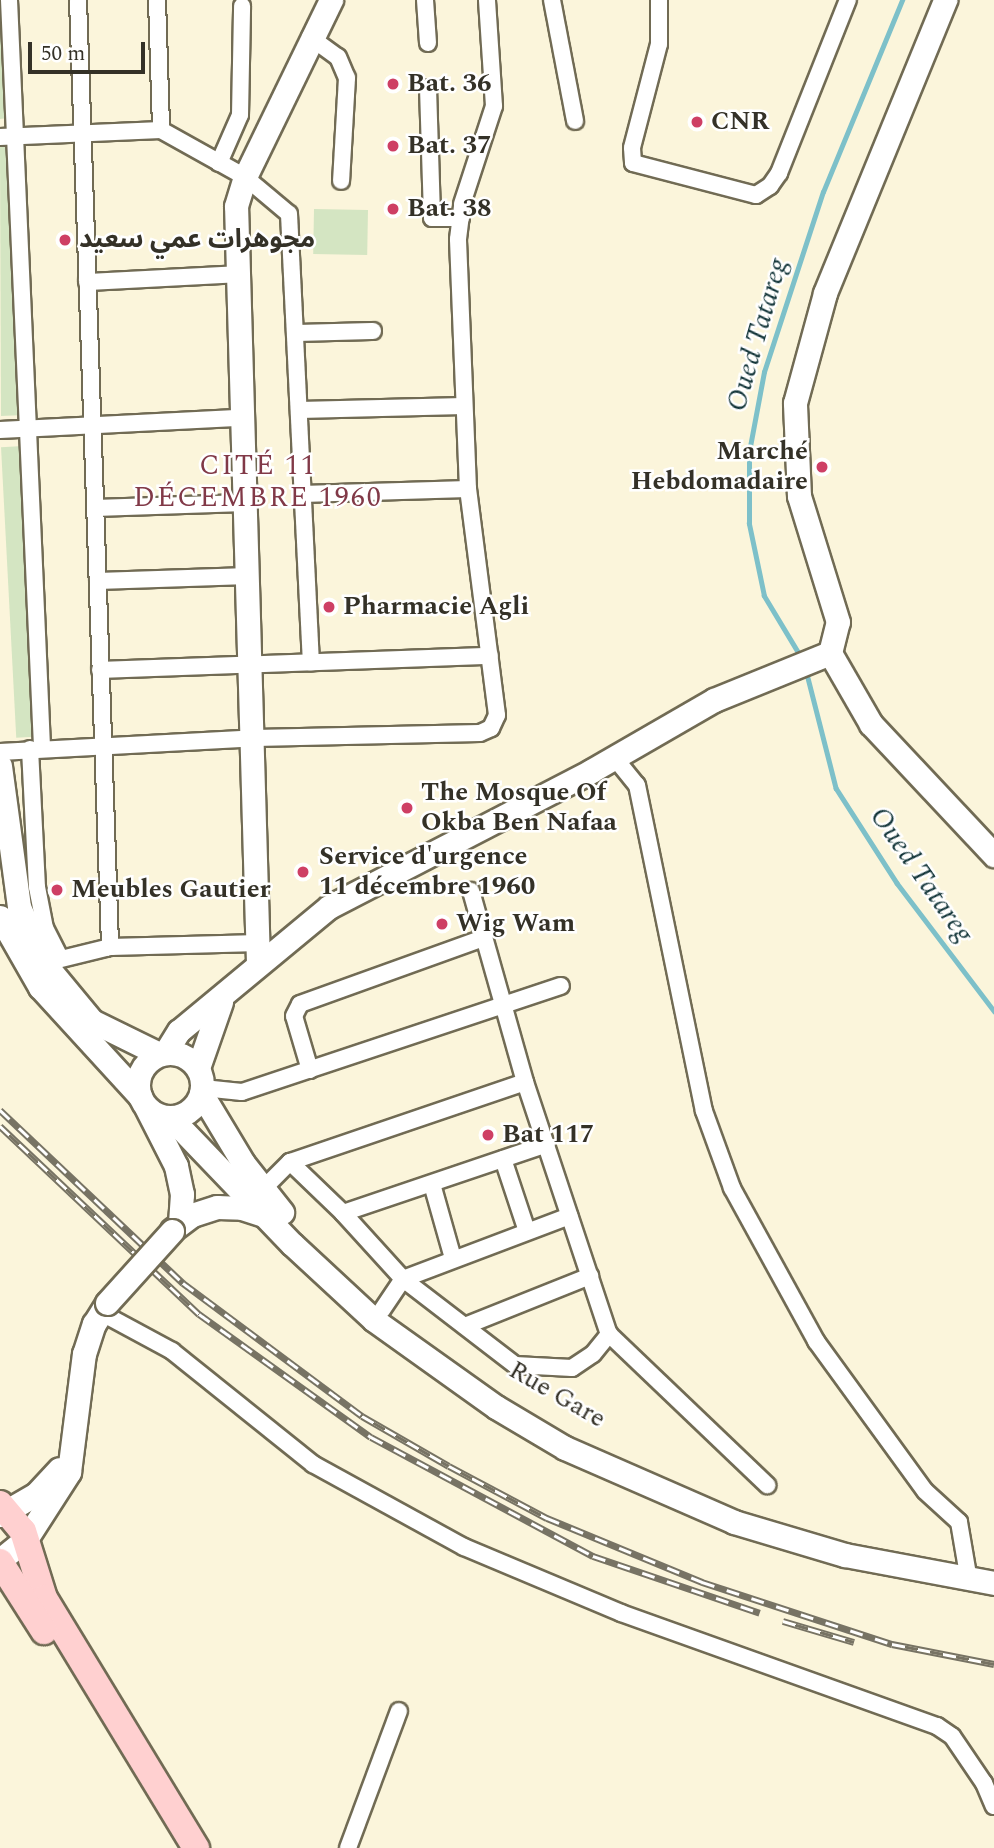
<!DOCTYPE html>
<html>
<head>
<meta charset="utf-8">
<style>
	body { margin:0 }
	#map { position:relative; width:994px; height:1848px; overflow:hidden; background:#fbf5db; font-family:Spectral,"Noto Sans Arabic",serif }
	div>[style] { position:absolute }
	.green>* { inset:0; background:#d4e5c2; transform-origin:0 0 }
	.stream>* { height:4.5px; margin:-2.25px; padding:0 2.25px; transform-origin:2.25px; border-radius:2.25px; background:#7dc0c9 }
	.roads { filter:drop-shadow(2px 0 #716b54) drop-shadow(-2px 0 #716b54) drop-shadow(0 2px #716b54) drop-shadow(0 -2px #716b54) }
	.street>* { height:16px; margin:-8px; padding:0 8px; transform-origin:8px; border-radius:8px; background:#fff }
	.secondary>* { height:23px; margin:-11.5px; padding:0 11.5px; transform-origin:11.5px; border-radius:11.5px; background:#fff }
	.secondary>.ring { margin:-11.5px; padding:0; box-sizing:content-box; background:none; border:23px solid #fff; border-radius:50% }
	.primary>* { height:26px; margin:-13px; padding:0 13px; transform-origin:13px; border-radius:13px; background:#ffd0d0 }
	.rail>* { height:7px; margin-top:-3.5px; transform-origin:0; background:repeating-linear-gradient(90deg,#fff 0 13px,#777364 0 26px); box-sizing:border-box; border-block:2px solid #777364 }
	.bridges { filter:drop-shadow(2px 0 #716b54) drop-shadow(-2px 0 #716b54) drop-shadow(0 2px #716b54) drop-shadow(0 -2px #716b54) }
	.secondary-bridge>* { height:23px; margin:-11.5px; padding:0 11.5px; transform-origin:11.5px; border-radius:11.5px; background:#fff }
	.dots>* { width:19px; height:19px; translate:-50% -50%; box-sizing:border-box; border:4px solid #fff; border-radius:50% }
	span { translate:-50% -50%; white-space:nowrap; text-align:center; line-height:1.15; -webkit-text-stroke:5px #fff; paint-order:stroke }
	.poi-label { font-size:26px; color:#343127; font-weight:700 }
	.left { translate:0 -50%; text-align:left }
	.right { translate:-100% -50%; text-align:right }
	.street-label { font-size:26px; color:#343127 }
	.water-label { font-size:28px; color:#133539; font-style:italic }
	.neighbourhood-label { font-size:28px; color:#813947; letter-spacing:2px }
	.scale { position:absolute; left:28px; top:42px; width:117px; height:32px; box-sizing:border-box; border:4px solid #343127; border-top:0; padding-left:9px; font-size:21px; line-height:24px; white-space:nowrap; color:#343127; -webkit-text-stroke:5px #fff; paint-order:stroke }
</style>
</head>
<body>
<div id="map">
	<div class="green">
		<i style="clip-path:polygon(0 0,9px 118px,0 119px)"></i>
		<i style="clip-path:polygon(11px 146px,24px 415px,1px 416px,0 147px)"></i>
		<i style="left:314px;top:209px;width:54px;height:45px;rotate:1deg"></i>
		<i style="left:23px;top:446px;width:291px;height:22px;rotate:87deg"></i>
	</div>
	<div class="stream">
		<i style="left:800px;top:656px;width:70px;rotate:-121deg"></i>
		<i style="left:764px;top:596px;width:74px;rotate:-101.8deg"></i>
		<i style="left:749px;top:524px;width:72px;rotate:-90deg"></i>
		<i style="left:749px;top:452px;width:81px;rotate:-79.4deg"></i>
		<i style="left:764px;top:372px;width:189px;rotate:-71.9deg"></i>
		<i style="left:823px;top:192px;width:208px;rotate:-67.6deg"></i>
		<i style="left:806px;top:670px;width:122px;rotate:75.7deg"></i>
		<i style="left:836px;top:788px;width:113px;rotate:57.3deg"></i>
		<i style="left:897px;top:883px;width:161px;rotate:52.8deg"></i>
	</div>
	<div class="roads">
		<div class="street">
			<i style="left:9px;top:0;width:749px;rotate:87.47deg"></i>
			<i style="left:78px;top:0;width:948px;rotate:88.06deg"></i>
			<i style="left:110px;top:947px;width:149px;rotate:-1.5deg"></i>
			<i style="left:157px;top:0;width:130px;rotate:88.2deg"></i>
			<i style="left:425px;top:0;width:43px;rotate:86deg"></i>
			<i style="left:552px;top:0;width:123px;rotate:79.2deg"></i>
			<i style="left:659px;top:0;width:44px;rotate:90deg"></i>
			<i style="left:659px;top:44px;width:107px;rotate:104.6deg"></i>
			<i style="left:632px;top:148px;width:15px;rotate:86deg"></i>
			<i style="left:633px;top:163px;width:127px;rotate:14.6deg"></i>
			<i style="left:756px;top:195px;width:17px;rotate:-33deg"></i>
			<i style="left:770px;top:186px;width:16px;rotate:-55deg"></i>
			<i style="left:779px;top:173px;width:186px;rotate:-68.3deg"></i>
			<i style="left:310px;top:37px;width:34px;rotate:36deg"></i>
			<i style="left:338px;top:57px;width:23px;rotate:67deg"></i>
			<i style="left:347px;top:78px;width:103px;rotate:93.3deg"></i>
			<i style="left:428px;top:88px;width:130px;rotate:88.2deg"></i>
			<i style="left:432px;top:218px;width:29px"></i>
			<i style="left:0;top:137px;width:161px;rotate:-2.5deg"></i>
			<i style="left:161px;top:130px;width:96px;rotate:29.2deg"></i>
			<i style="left:245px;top:177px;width:57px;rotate:40.1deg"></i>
			<i style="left:289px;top:214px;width:449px;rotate:87.2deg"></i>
			<i style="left:219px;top:163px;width:52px;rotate:-66.4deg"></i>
			<i style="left:240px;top:115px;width:109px;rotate:-88.9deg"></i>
			<i style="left:87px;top:282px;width:151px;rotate:-3deg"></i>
			<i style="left:296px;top:333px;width:77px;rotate:-1.5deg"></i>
			<i style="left:299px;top:410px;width:165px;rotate:-1.4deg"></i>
			<i style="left:0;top:430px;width:241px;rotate:-2.9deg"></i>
			<i style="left:302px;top:494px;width:166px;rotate:-1.7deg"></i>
			<i style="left:95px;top:508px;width:150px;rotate:-1.9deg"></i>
			<i style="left:98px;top:581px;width:150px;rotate:-1.9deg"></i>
			<i style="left:100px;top:670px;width:390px;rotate:-2.1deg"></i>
			<i style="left:30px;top:749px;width:138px;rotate:87.1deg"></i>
			<i style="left:37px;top:887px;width:42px;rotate:79deg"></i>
			<i style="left:45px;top:928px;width:34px;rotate:63deg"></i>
			<i style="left:0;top:752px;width:255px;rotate:-3.1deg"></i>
			<i style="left:255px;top:738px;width:225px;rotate:-1.3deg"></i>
			<i style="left:480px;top:733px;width:12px;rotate:-24deg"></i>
			<i style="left:491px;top:728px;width:14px;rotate:-65deg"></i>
			<i style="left:497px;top:715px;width:228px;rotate:-97.3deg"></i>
			<i style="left:468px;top:489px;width:250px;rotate:-92.3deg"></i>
			<i style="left:458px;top:239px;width:35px;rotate:-83deg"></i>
			<i style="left:462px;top:204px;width:103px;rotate:-71.9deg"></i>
			<i style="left:494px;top:106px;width:106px;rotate:-93.8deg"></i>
			<i style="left:614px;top:757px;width:36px;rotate:51deg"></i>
			<i style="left:637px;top:785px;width:333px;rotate:78.4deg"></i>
			<i style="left:704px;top:1111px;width:82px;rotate:70deg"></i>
			<i style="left:732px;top:1188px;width:175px;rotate:61.2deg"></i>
			<i style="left:816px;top:1341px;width:185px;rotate:54deg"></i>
			<i style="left:925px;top:1491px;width:46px;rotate:42.4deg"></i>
			<i style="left:959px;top:1522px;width:48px;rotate:80.3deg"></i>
			<i style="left:471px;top:891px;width:198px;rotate:74.2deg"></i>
			<i style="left:525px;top:1082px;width:266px;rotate:71.6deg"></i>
			<i style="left:609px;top:1334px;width:219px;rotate:43.7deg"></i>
			<i style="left:49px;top:962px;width:63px;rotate:-13.8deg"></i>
			<i style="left:310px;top:1070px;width:56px;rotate:-106.5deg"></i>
			<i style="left:294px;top:1016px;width:13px;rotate:-63deg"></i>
			<i style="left:300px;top:1004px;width:195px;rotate:-19.8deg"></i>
			<i style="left:203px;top:1088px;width:39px;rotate:6deg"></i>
			<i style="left:242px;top:1092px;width:336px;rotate:-18.4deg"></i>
			<i style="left:503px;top:1159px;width:76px;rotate:71.6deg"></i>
			<i style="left:290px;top:1162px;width:74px;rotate:43.9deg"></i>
			<i style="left:343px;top:1213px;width:215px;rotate:-18.7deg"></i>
			<i style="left:432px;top:1184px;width:77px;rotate:74.2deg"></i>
			<i style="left:262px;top:1190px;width:40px;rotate:-45deg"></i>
			<i style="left:290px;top:1162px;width:248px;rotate:-18.8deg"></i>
			<i style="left:343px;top:1213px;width:89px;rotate:47.7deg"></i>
			<i style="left:403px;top:1279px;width:141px;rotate:37.5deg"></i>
			<i style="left:515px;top:1365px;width:57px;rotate:3deg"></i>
			<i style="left:572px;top:1368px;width:25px;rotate:-34deg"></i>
			<i style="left:593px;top:1354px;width:26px;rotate:-51deg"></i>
			<i style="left:382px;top:1310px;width:37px;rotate:-56deg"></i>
			<i style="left:403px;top:1279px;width:178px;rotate:-20.7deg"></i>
			<i style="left:100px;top:1312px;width:82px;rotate:28.4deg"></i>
			<i style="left:172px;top:1351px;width:181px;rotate:38.7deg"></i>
			<i style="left:313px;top:1464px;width:172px;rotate:28.8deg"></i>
			<i style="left:464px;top:1547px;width:170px;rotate:22.8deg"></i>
			<i style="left:621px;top:1613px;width:336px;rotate:19.7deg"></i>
			<i style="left:937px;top:1726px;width:18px;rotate:34deg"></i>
			<i style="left:952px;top:1736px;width:57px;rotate:55.8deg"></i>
			<i style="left:984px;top:1783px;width:25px;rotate:67deg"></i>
			<i style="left:465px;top:1326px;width:135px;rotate:-21.8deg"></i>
			<i style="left:348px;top:1848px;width:146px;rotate:-69.6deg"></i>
		</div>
		<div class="secondary">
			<i style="left:830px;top:653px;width:82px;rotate:60deg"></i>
			<i style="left:871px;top:724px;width:180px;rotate:46.8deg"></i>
			<i style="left:0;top:766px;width:142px;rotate:82.3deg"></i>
			<i style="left:19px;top:907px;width:61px;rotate:65.9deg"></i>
			<i style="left:44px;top:963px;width:75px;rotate:50.4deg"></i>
			<i style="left:92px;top:1021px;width:75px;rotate:26.2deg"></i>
			<i style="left:0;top:917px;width:81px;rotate:60.3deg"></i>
			<i style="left:40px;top:987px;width:148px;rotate:47.5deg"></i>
			<i style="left:258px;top:963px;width:757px;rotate:-91.66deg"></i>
			<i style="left:236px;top:206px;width:30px;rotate:-73deg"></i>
			<i style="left:245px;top:177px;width:197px;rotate:-64.1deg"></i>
			<i class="ring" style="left:138px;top:1053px;width:41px;height:41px"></i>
			<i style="left:165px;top:1053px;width:26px;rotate:-58deg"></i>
			<i style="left:179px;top:1031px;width:195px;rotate:-39.6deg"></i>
			<i style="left:329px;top:907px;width:295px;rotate:-27.4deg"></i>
			<i style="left:591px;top:771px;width:142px;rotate:-30deg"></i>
			<i style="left:714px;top:700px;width:125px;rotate:-22.1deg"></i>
			<i style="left:830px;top:653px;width:32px;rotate:-76deg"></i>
			<i style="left:838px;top:622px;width:132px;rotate:-107.2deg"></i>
			<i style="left:799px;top:496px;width:93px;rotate:-92.5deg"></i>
			<i style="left:795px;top:403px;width:114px;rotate:-74.7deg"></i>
			<i style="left:825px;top:293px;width:317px;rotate:-67.7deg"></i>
			<i style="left:198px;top:1068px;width:70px;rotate:-70.8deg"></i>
			<i style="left:201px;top:1093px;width:82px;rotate:59deg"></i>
			<i style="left:243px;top:1163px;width:63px;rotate:51.5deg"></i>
			<i style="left:146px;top:1107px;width:66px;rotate:63deg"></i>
			<i style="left:176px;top:1166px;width:29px;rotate:78deg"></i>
			<i style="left:182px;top:1194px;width:29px;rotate:94deg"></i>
			<i style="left:170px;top:1117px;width:176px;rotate:46.2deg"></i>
			<i style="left:292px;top:1244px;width:112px;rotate:42.8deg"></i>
			<i style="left:374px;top:1320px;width:150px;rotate:35.5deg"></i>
			<i style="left:496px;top:1407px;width:80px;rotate:30.7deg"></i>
			<i style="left:565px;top:1448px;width:184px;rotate:23.6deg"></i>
			<i style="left:734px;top:1522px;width:116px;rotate:16.6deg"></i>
			<i style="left:845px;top:1555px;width:152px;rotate:10.6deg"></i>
			<i style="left:172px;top:1230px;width:25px;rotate:-37deg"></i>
			<i style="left:192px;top:1215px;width:26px;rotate:-18deg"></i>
			<i style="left:217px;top:1207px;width:25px;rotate:2deg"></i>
			<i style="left:242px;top:1208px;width:22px;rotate:18deg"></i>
			<i style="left:0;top:1515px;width:42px;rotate:-30.3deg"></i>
			<i style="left:36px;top:1494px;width:34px;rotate:-47deg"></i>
			<i style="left:0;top:1560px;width:33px;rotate:-39deg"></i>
			<i style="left:26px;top:1539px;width:80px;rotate:-57.3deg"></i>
			<i style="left:69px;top:1472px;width:119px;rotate:-82.8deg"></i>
			<i style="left:84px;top:1354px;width:32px;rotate:-72deg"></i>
			<i style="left:94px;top:1324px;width:25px;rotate:-58deg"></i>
		</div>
		<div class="primary">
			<i style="left:0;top:1504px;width:35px;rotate:50deg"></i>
			<i style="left:23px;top:1531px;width:70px;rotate:72.6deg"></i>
			<i style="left:44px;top:1598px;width:293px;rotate:58.7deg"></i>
			<i style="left:0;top:1562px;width:82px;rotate:57.5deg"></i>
		</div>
	</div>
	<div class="rail">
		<i style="left:0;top:1110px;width:252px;rotate:43.4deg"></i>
		<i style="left:183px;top:1283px;width:223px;rotate:36.6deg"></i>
		<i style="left:362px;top:1416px;width:100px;rotate:29.9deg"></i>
		<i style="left:449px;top:1466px;width:111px;rotate:28deg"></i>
		<i style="left:547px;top:1518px;width:168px;rotate:22.4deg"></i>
		<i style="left:702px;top:1582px;width:200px;rotate:18.1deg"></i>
		<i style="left:892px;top:1644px;width:104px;rotate:11.1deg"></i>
		<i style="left:0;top:1126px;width:274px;rotate:43.4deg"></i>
		<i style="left:199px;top:1314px;width:211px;rotate:35.6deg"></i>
		<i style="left:371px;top:1437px;width:252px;rotate:28.2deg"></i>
		<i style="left:593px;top:1556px;width:176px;rotate:18.8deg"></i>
		<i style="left:783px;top:1621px;width:74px;rotate:16.5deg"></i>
	</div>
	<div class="bridges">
		<div class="secondary-bridge">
			<i style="left:107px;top:1303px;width:97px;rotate:-47.9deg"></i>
		</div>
	</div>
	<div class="dots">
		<i style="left:393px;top:84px;background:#ce3f64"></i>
		<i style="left:697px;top:122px;background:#ce3f64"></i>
		<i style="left:393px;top:146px;background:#ce3f64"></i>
		<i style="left:393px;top:209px;background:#ce3f64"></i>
		<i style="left:65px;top:240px;background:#ce3f64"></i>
		<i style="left:822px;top:467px;background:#ce3f64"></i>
		<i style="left:329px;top:607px;background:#ce3f64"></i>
		<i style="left:407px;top:808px;background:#ce3f64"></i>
		<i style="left:303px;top:872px;background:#ce3f64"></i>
		<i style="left:57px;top:890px;background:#ce3f64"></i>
		<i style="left:442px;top:924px;background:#ce3f64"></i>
		<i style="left:488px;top:1135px;background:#ce3f64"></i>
	</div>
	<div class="poi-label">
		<span class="left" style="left:407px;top:84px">Bat. 36</span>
		<span class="left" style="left:711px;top:122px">CNR</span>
		<span class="left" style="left:407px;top:146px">Bat. 37</span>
		<span class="left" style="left:407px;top:209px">Bat. 38</span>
		<span class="left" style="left:79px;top:240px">مجوهرات عمي سعيد</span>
		<span class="right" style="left:808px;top:467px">Marché<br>Hebdomadaire</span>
		<span class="left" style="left:343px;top:607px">Pharmacie Agli</span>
		<span class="left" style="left:421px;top:808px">The Mosque Of<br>Okba Ben Nafaa</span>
		<span class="left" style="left:319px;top:872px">Service d'urgence<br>11 décembre 1960</span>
		<span class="left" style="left:71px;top:890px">Meubles Gautier</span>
		<span class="left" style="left:456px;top:924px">Wig Wam</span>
		<span class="left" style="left:502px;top:1135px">Bat 117</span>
	</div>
	<div class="street-label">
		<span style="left:557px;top:1395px;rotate:30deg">Rue Gare</span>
	</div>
	<div class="water-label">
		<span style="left:758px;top:335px;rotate:-74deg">Oued Tatareg</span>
		<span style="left:921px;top:875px;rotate:55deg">Oued Tatareg</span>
	</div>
	<div class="neighbourhood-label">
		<span style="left:258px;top:482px">CITÉ 11<br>DÉCEMBRE 1960</span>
	</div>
	<div class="scale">50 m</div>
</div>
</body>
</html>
